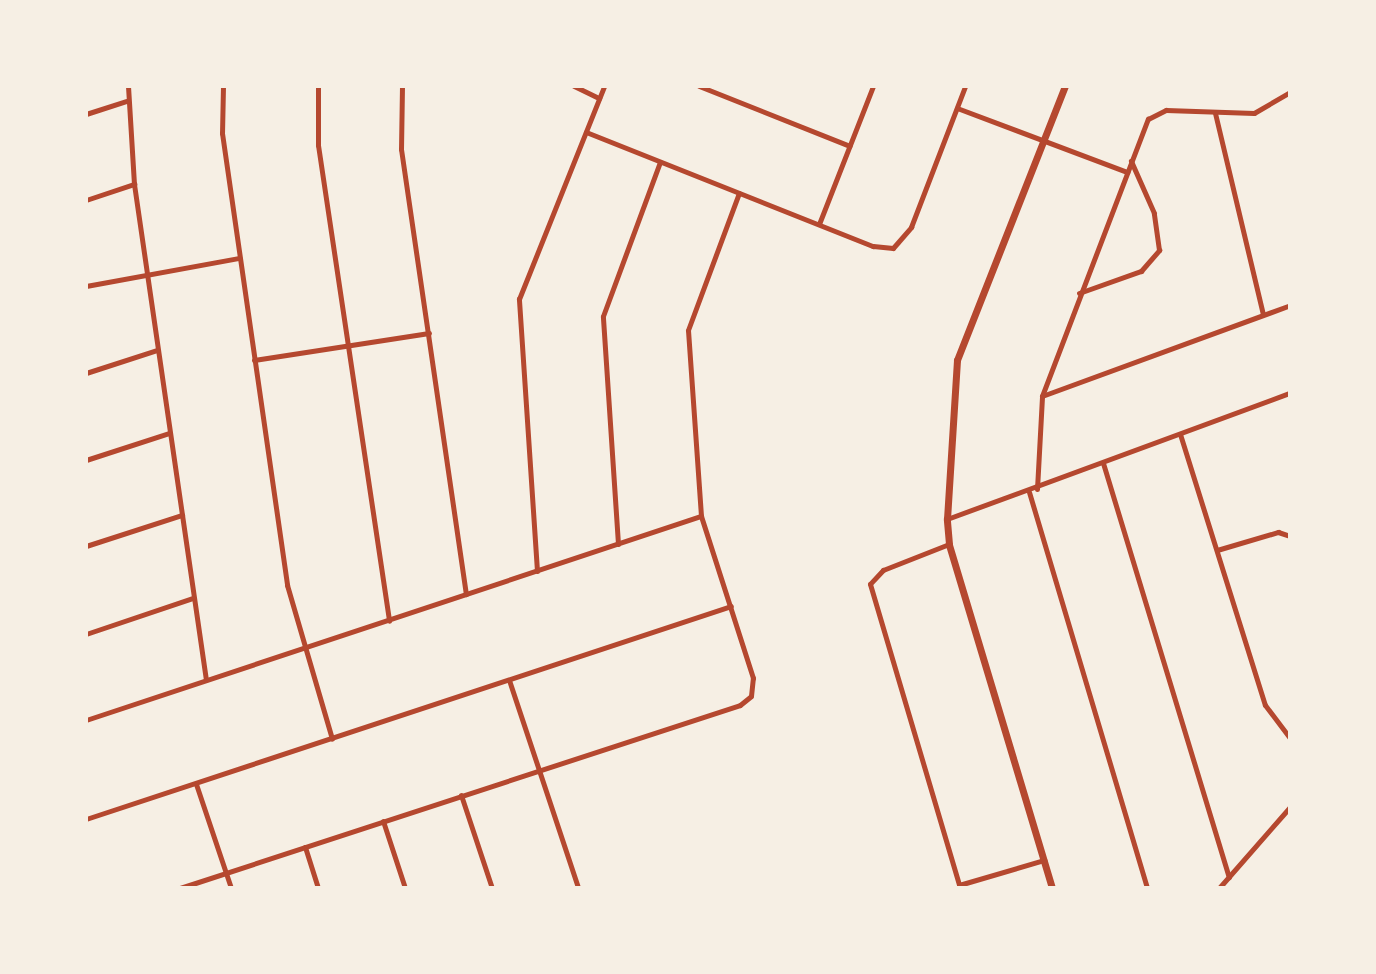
<!DOCTYPE html>
<html>
<head>
<meta charset="utf-8">
<style>
	body { margin:0 }
	#map { position:relative; width:1376px; height:974px; overflow:hidden; background:#f6efe4; font-family:"Varela Round",sans-serif }
	div>[style] { position:absolute }
	.minor>* { height:5px; margin:-2.5px; padding:0 2.5px; transform-origin:2.5px; border-radius:2.5px; background:#b5482f }
	.tertiary>* { height:7px; margin:-3.5px; padding:0 3.5px; transform-origin:3.5px; border-radius:3.5px; background:#b5482f }
	span { translate:-50% -50%; white-space:nowrap; text-align:center; line-height:1.15; -webkit-text-stroke:6px #f6efe4; paint-order:stroke }
	.frame { position:absolute; inset:0; border:88px solid #f6efe4; pointer-events:none }
</style>
</head>
<body>
<div id="map">
	<div class="minor">
		<i style="left:128px;top:86px;width:98px;rotate:86.5deg"></i>
		<i style="left:134px;top:184px;width:501px;rotate:81.74deg"></i>
		<i style="left:223px;top:86px;width:47px;rotate:91.2deg"></i>
		<i style="left:222px;top:133px;width:457px;rotate:81.8deg"></i>
		<i style="left:287px;top:585px;width:160px;rotate:73.7deg"></i>
		<i style="left:318px;top:86px;width:59px;rotate:90deg"></i>
		<i style="left:318px;top:145px;width:481px;rotate:81.5deg"></i>
		<i style="left:402px;top:86px;width:63px;rotate:90.9deg"></i>
		<i style="left:401px;top:149px;width:450px;rotate:81.7deg"></i>
		<i style="left:574px;top:86px;width:28px;rotate:26deg"></i>
		<i style="left:699px;top:86px;width:162px;rotate:21.7deg"></i>
		<i style="left:957px;top:108px;width:182px;rotate:20.6deg"></i>
		<i style="left:1215px;top:113px;width:207px;rotate:76.6deg"></i>
		<i style="left:86px;top:114px;width:42px;rotate:-18deg"></i>
		<i style="left:586px;top:132px;width:309px;rotate:21.7deg"></i>
		<i style="left:873px;top:246px;width:20px;rotate:6deg"></i>
		<i style="left:893px;top:248px;width:28px;rotate:-49deg"></i>
		<i style="left:911px;top:227px;width:151px;rotate:-69deg"></i>
		<i style="left:86px;top:200px;width:51px;rotate:-18.4deg"></i>
		<i style="left:819px;top:224px;width:148px;rotate:-68.6deg"></i>
		<i style="left:86px;top:286px;width:156px;rotate:-10.4deg"></i>
		<i style="left:1079px;top:293px;width:66px;rotate:-19.5deg"></i>
		<i style="left:1141px;top:271px;width:28px;rotate:-49deg"></i>
		<i style="left:1159px;top:250px;width:37px;rotate:-98deg"></i>
		<i style="left:1154px;top:213px;width:57px;rotate:-113.9deg"></i>
		<i style="left:254px;top:360px;width:177px;rotate:-8.8deg"></i>
		<i style="left:86px;top:373px;width:75px;rotate:-17.9deg"></i>
		<i style="left:1042px;top:396px;width:264px;rotate:-20.1deg"></i>
		<i style="left:1180px;top:434px;width:284px;rotate:72.6deg"></i>
		<i style="left:1265px;top:705px;width:41px;rotate:52.9deg"></i>
		<i style="left:86px;top:460px;width:87px;rotate:-18deg"></i>
		<i style="left:1103px;top:463px;width:433px;rotate:73.1deg"></i>
		<i style="left:1037px;top:489px;width:93px;rotate:-86.9deg"></i>
		<i style="left:1042px;top:396px;width:297px;rotate:-69.1deg"></i>
		<i style="left:1148px;top:119px;width:20px;rotate:-27deg"></i>
		<i style="left:1166px;top:110px;width:88px;rotate:2deg"></i>
		<i style="left:1254px;top:113px;width:42px;rotate:-30.3deg"></i>
		<i style="left:1029px;top:492px;width:413px;rotate:73.4deg"></i>
		<i style="left:947px;top:519px;width:365px;rotate:-20.2deg"></i>
		<i style="left:618px;top:544px;width:228px;rotate:-93.8deg"></i>
		<i style="left:603px;top:316px;width:164px;rotate:-69.7deg"></i>
		<i style="left:949px;top:544px;width:71px;rotate:158.5deg"></i>
		<i style="left:883px;top:570px;width:19px;rotate:133deg"></i>
		<i style="left:870px;top:584px;width:317px;rotate:73.5deg"></i>
		<i style="left:86px;top:546px;width:101px;rotate:-17.9deg"></i>
		<i style="left:1217px;top:550px;width:64px;rotate:-16.4deg"></i>
		<i style="left:1278px;top:532px;width:13px;rotate:18deg"></i>
		<i style="left:537px;top:571px;width:273px;rotate:-93.8deg"></i>
		<i style="left:519px;top:299px;width:229px;rotate:-68.2deg"></i>
		<i style="left:86px;top:634px;width:113px;rotate:-18.6deg"></i>
		<i style="left:509px;top:680px;width:219px;rotate:71.6deg"></i>
		<i style="left:86px;top:720px;width:648px;rotate:-18.35deg"></i>
		<i style="left:196px;top:784px;width:110px;rotate:71.4deg"></i>
		<i style="left:461px;top:795px;width:98px;rotate:71.6deg"></i>
		<i style="left:86px;top:819px;width:679px;rotate:-18.27deg"></i>
		<i style="left:383px;top:821px;width:71px;rotate:71.8deg"></i>
		<i style="left:305px;top:847px;width:43px;rotate:72.4deg"></i>
		<i style="left:959px;top:885px;width:89px;rotate:-16.4deg"></i>
		<i style="left:180px;top:888px;width:589px;rotate:-18.1deg"></i>
		<i style="left:740px;top:705px;width:14px;rotate:-39deg"></i>
		<i style="left:751px;top:696px;width:18px;rotate:-84deg"></i>
		<i style="left:753px;top:678px;width:170px;rotate:-107.8deg"></i>
		<i style="left:701px;top:516px;width:186px;rotate:-94deg"></i>
		<i style="left:688px;top:330px;width:146px;rotate:-69.6deg"></i>
		<i style="left:1219px;top:888px;width:108px;rotate:-48.8deg"></i>
	</div>
	<div class="tertiary">
		<i style="left:1052px;top:888px;width:359px;rotate:-106.7deg"></i>
		<i style="left:949px;top:544px;width:25px;rotate:-95deg"></i>
		<i style="left:947px;top:519px;width:159px;rotate:-86.4deg"></i>
		<i style="left:957px;top:360px;width:295px;rotate:-68.5deg"></i>
	</div>
	<div class="frame"></div>
</div>
</body>
</html>
